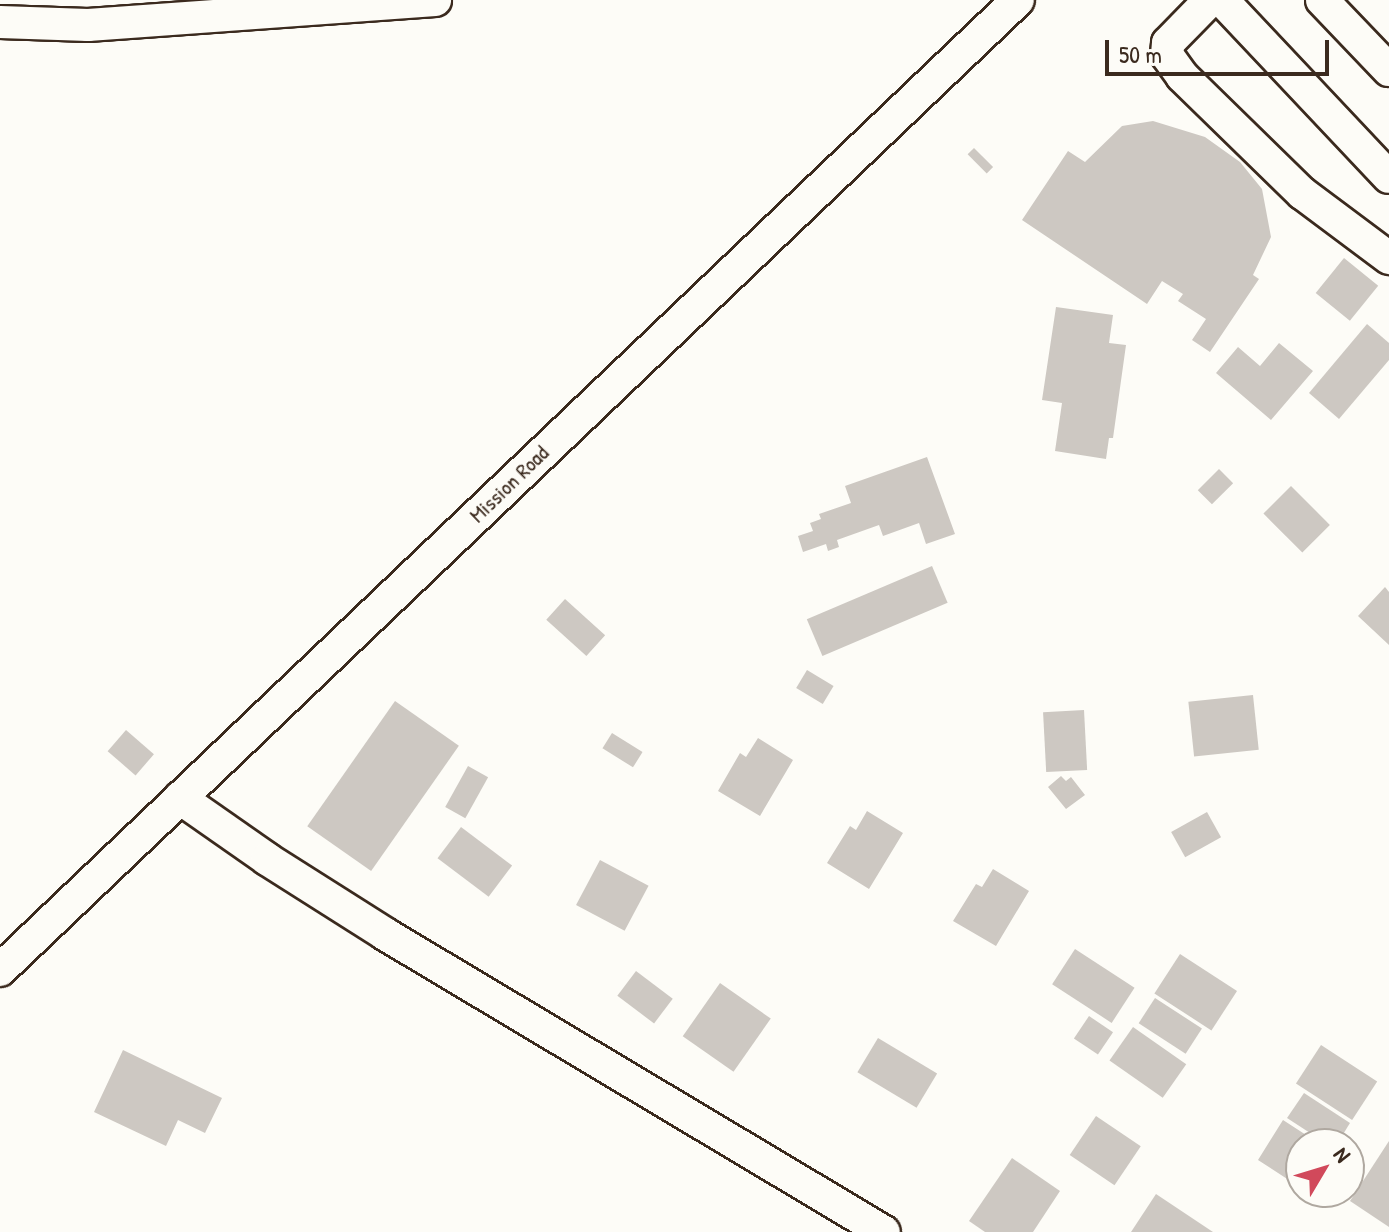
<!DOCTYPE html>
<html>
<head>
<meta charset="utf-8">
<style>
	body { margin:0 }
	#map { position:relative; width:1389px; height:1232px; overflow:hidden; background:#fdfcf7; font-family:"Patrick Hand",sans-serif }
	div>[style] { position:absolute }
	.building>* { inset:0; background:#cdc8c2; transform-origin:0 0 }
	.roads { filter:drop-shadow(2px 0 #3b2a1e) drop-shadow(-2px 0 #3b2a1e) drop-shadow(0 2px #3b2a1e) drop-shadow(0 -2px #3b2a1e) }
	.minor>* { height:32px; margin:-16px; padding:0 16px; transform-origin:16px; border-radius:16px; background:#fdfcf7 }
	span { translate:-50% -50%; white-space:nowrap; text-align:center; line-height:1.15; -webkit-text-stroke:6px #fdfcf7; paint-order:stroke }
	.street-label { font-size:22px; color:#3b2a1e }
	.north { position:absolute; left:1285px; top:1128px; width:80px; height:80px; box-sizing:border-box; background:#fdfcf7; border:2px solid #afa8a0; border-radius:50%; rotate:52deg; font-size:22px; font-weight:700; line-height:32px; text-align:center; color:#3b2a1e }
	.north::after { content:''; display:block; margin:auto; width:28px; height:36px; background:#d1495b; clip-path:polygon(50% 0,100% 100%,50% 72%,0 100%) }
	.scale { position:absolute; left:1105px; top:40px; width:224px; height:36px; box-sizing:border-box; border:4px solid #3b2a1e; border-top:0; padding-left:10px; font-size:24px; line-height:28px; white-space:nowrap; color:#3b2a1e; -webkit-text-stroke:6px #fdfcf7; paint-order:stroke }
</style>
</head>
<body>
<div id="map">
	<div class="building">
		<i style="clip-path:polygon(1153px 121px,1205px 137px,1240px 162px,1262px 189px,1271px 237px,1253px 275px,1259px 279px,1210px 352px,1192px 340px,1206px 319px,1178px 301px,1183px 294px,1162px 281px,1147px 304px,1022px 220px,1068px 151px,1085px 162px,1122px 126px)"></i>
		<i style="left:974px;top:148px;width:27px;height:9px;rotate:45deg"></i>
		<i style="left:1344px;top:258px;width:44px;height:45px;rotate:39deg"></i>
		<i style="clip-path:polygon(1056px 307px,1113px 315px,1109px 343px,1126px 345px,1113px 438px,1109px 438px,1106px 459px,1055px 451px,1062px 403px,1042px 400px)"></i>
		<i style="clip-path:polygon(1367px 324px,1389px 343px,1389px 360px,1339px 419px,1309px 393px)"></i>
		<i style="clip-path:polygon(1279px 343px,1313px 371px,1271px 420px,1216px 373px,1238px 347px,1260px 366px)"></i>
		<i style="clip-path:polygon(927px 457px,955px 534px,926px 544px,919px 523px,883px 536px,879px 525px,837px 540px,839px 547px,828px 551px,826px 544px,803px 552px,798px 536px,813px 531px,810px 523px,821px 519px,819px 514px,851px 503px,845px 486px)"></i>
		<i style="left:1219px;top:469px;width:20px;height:30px;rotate:45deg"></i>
		<i style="left:1291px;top:486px;width:55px;height:39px;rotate:45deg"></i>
		<i style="left:932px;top:566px;width:40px;height:136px;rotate:67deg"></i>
		<i style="clip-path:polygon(1385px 587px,1389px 592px,1389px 645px,1358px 616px)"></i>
		<i style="left:565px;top:599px;width:54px;height:28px;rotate:42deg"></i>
		<i style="left:807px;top:670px;width:31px;height:21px;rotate:31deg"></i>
		<i style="left:1253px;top:695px;width:55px;height:65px;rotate:84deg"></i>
		<i style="left:395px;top:701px;width:78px;height:153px;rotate:35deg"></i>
		<i style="left:1084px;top:710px;width:60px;height:41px;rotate:87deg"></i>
		<i style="left:126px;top:730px;width:37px;height:28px;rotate:41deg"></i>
		<i style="left:612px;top:733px;width:36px;height:18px;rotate:32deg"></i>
		<i style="clip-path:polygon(758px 738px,793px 760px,760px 816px,718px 791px,740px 753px,746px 757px)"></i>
		<i style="left:468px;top:766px;width:23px;height:47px;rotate:29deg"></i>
		<i style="clip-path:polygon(1061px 776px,1066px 781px,1071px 777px,1085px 795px,1066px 809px,1048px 787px)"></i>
		<i style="clip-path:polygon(867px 811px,903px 833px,869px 889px,827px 863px,850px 826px,856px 830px)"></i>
		<i style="left:1207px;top:812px;width:29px;height:41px;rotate:61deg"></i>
		<i style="left:461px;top:827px;width:64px;height:39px;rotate:37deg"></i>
		<i style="left:600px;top:860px;width:55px;height:51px;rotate:28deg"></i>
		<i style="clip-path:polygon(993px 869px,1029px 891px,996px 946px,953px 921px,976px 884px,982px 887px)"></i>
		<i style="left:1075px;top:949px;width:71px;height:42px;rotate:33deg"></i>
		<i style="left:1180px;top:954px;width:68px;height:47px;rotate:33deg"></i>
		<i style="left:636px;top:971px;width:46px;height:31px;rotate:37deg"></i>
		<i style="left:720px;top:983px;width:62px;height:65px;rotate:35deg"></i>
		<i style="left:1155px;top:998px;width:56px;height:30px;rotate:33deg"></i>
		<i style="left:1089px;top:1016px;width:29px;height:27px;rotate:34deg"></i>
		<i style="left:1133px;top:1027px;width:65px;height:41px;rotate:35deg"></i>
		<i style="left:878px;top:1038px;width:69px;height:40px;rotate:31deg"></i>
		<i style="left:1321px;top:1045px;width:67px;height:46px;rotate:33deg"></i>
		<i style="clip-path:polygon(123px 1050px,222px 1098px,205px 1133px,178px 1120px,166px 1146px,94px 1112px)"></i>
		<i style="clip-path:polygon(1304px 1093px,1350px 1123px,1337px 1144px,1327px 1144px,1287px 1118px)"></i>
		<i style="left:1096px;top:1116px;width:54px;height:47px;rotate:34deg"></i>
		<i style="clip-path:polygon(1283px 1120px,1320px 1144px,1301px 1144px,1301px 1188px,1258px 1160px)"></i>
		<i style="clip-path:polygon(1389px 1141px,1389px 1227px,1350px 1201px)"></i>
		<i style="clip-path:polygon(1012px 1158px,1060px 1191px,1033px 1232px,985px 1232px,969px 1221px)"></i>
		<i style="clip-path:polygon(1156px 1194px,1213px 1232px,1131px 1232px)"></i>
	</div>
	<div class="roads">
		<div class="minor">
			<i style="left:1210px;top:0;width:60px;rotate:134.3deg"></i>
			<i style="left:1168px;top:43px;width:12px;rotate:95deg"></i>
			<i style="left:1167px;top:55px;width:26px;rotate:54deg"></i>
			<i style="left:1182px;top:76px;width:168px;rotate:44.3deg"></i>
			<i style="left:1302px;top:193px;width:109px;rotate:36.8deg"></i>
			<i style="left:1222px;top:0;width:243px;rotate:46.7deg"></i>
			<i style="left:1322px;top:0;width:97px;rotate:46.3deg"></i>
			<i style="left:0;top:22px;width:88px;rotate:2deg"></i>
			<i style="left:88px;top:25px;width:348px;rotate:-4.1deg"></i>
			<i style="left:180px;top:798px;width:106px;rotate:35deg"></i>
			<i style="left:267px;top:859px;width:140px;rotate:32.4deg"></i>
			<i style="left:385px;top:934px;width:581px;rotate:30.85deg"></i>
			<i style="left:0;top:970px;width:1406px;rotate:-43.62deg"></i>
		</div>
	</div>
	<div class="street-label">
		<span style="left:509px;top:484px;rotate:-44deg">Mission Road</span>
	</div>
	<div class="north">N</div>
	<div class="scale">50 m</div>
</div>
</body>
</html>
